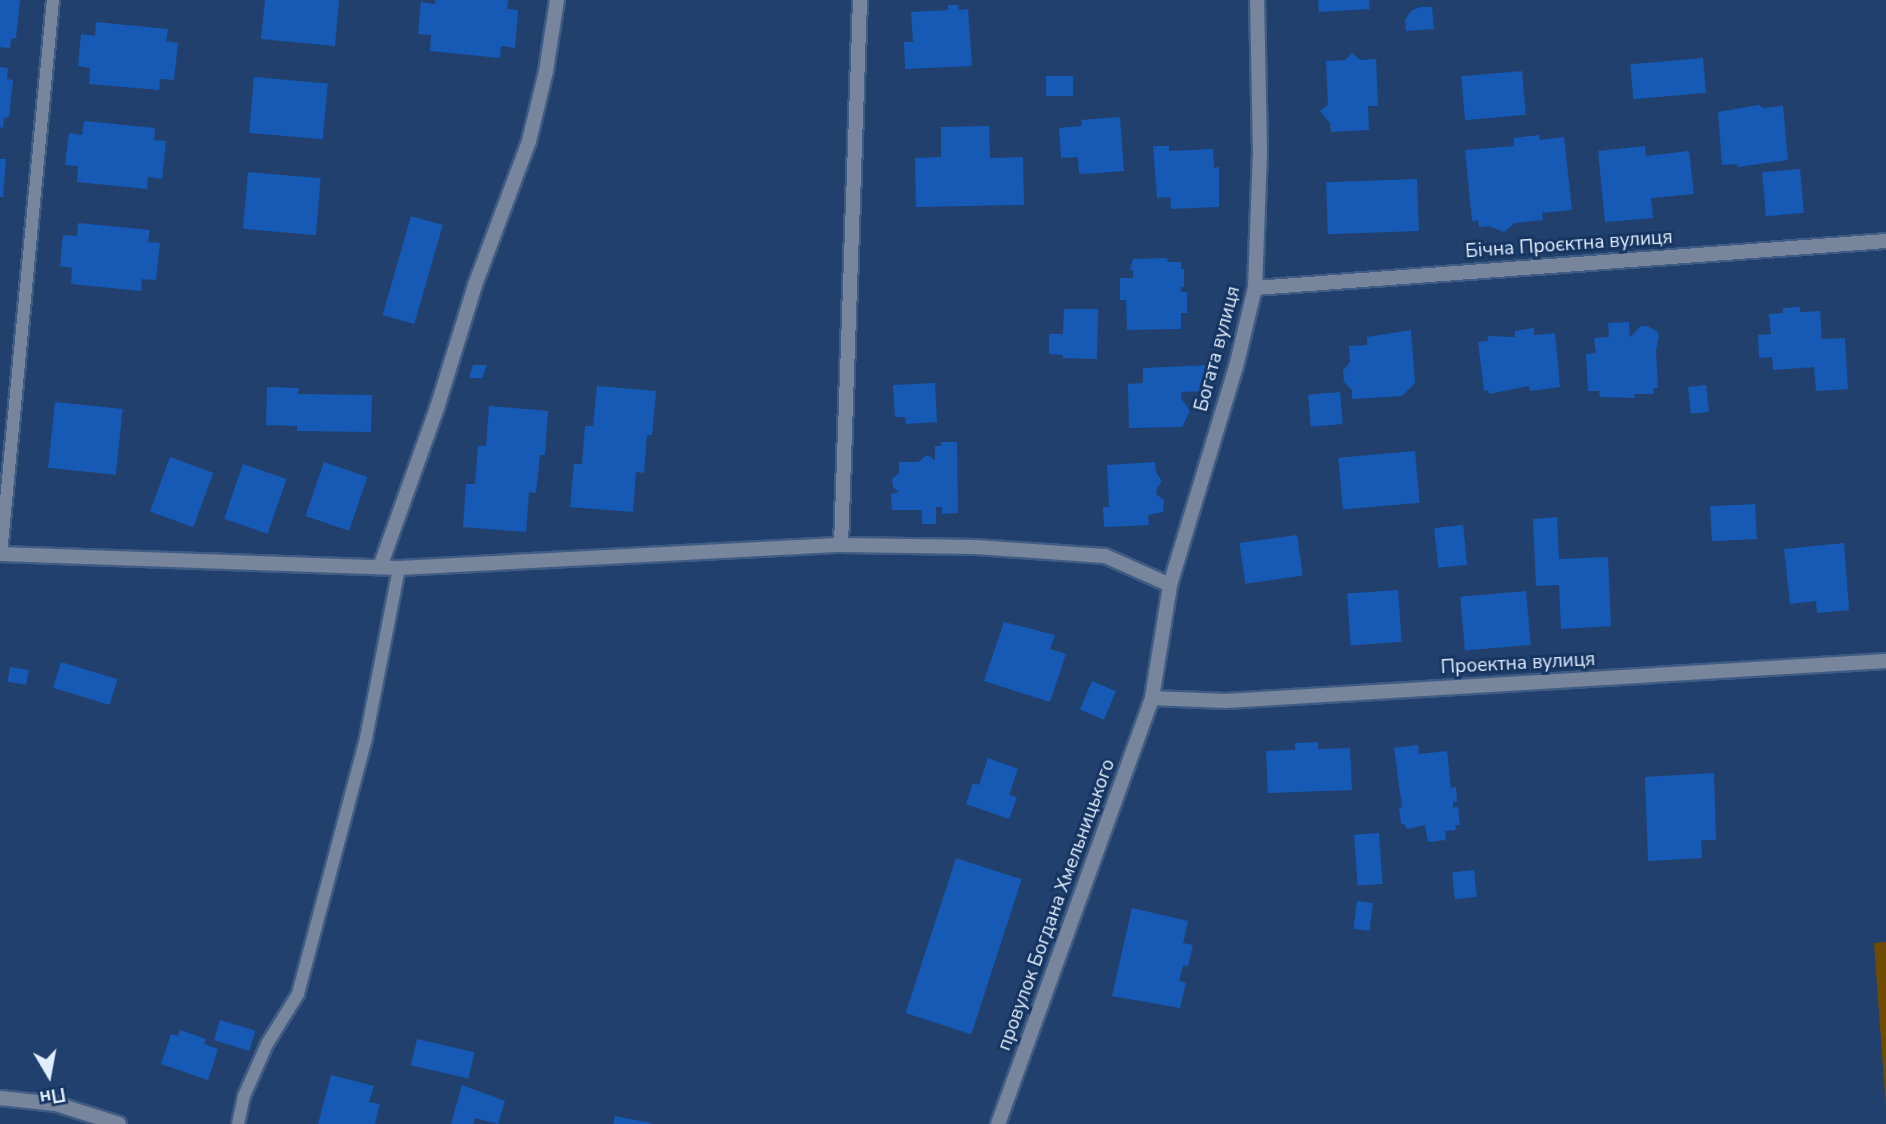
<!DOCTYPE html>
<html>
<head>
<meta charset="utf-8">
<style>
	body { margin:0 }
	#map { position:relative; width:1886px; height:1124px; overflow:hidden; background:#22406d; font-family:"Nunito Sans",sans-serif }
	div>[style] { position:absolute }
	.green>* { inset:0; background:#6e4b00 }
	.building>* { inset:0; background:#165ab5; transform-origin:0 0 }
	.roads { filter:drop-shadow(2px 0 #415c84) drop-shadow(-2px 0 #415c84) drop-shadow(0 2px #415c84) drop-shadow(0 -2px #415c84) }
	.service>* { height:12px; margin:-6px; padding:0 6px; transform-origin:6px; border-radius:6px; background:#77869c }
	.minor>* { height:14px; margin:-7px; padding:0 7px; transform-origin:7px; border-radius:7px; background:#77869c }
	span { translate:-50% -50%; white-space:nowrap; text-align:center; line-height:1.15; -webkit-text-stroke:6px #173561; paint-order:stroke }
	.street-label { font-size:19px; color:#e2eefe }
	.north { position:absolute; left:14px; top:1040px; width:70px; height:70px; -webkit-text-stroke:5px #173561; paint-order:stroke; rotate:170deg; font-size:19px; font-weight:700; line-height:28px; text-align:center; color:#e2eefe }
	.north::after { content:''; display:block; margin:auto; width:24px; height:32px; background:#e2eefe; clip-path:polygon(50% 0,100% 100%,50% 72%,0 100%) }
</style>
</head>
<body>
<div id="map">
	<div class="green">
		<i style="clip-path:polygon(1886px 942px,1886px 1108px,1874px 943px)"></i>
	</div>
	<div class="building">
		<i style="clip-path:polygon(0 0,20px 0,16px 38px,11px 39px,10px 48px,0 47px)"></i>
		<i style="clip-path:polygon(265px 0,339px 0,335px 46px,261px 39px)"></i>
		<i style="clip-path:polygon(435px 0,508px 0,507px 9px,518px 10px,515px 48px,501px 46px,500px 58px,430px 51px,431px 35px,418px 34px,421px 2px,435px 4px)"></i>
		<i style="clip-path:polygon(1318px 0,1369px 0,1370px 9px,1319px 12px)"></i>
		<i style="clip-path:polygon(948px 5px,958px 5px,959px 10px,968px 9px,972px 66px,905px 69px,904px 42px,913px 42px,911px 12px,948px 10px)"></i>
		<i style="clip-path:polygon(1420px 7px,1432px 7px,1434px 29px,1406px 31px,1405px 20px,1411px 11px)"></i>
		<i style="clip-path:polygon(96px 22px,168px 29px,166px 41px,178px 43px,174px 80px,160px 79px,159px 90px,89px 84px,90px 68px,78px 66px,81px 34px,95px 36px)"></i>
		<i style="clip-path:polygon(1352px 53px,1360px 60px,1376px 59px,1378px 106px,1368px 106px,1369px 130px,1331px 132px,1330px 123px,1320px 111px,1328px 105px,1326px 61px,1345px 60px)"></i>
		<i style="left:1703px;top:58px;width:35px;height:73px;rotate:85deg"></i>
		<i style="clip-path:polygon(0 67px,8px 68px,7px 79px,13px 80px,9px 117px,4px 118px,3px 128px,0 127px)"></i>
		<i style="left:1522px;top:71px;width:44px;height:61px;rotate:85deg"></i>
		<i style="left:1046px;top:76px;width:27px;height:20px"></i>
		<i style="left:254px;top:77px;width:74px;height:56px;rotate:5deg"></i>
		<i style="clip-path:polygon(1759px 105px,1763px 108px,1783px 106px,1788px 160px,1738px 167px,1737px 164px,1722px 165px,1718px 112px)"></i>
		<i style="clip-path:polygon(1120px 117px,1124px 171px,1085px 174px,1079px 173px,1078px 157px,1061px 158px,1059px 128px,1082px 126px,1081px 120px)"></i>
		<i style="clip-path:polygon(84px 121px,155px 128px,154px 140px,166px 141px,162px 179px,148px 177px,147px 189px,77px 182px,78px 166px,65px 165px,69px 133px,82px 135px)"></i>
		<i style="clip-path:polygon(989px 126px,990px 158px,1023px 157px,1024px 205px,916px 207px,915px 158px,941px 157px,941px 127px)"></i>
		<i style="clip-path:polygon(1539px 135px,1540px 140px,1564px 137px,1572px 210px,1542px 213px,1543px 220px,1515px 223px,1504px 232px,1489px 226px,1479px 227px,1478px 220px,1472px 221px,1465px 150px,1514px 146px,1514px 138px)"></i>
		<i style="clip-path:polygon(1153px 146px,1169px 146px,1169px 151px,1213px 149px,1214px 168px,1219px 167px,1219px 207px,1171px 209px,1170px 197px,1157px 198px)"></i>
		<i style="clip-path:polygon(1645px 146px,1646px 156px,1689px 151px,1694px 194px,1651px 198px,1653px 218px,1605px 222px,1598px 151px)"></i>
		<i style="clip-path:polygon(0 159px,6px 159px,3px 197px,0 197px)"></i>
		<i style="left:1800px;top:169px;width:44px;height:38px;rotate:85deg"></i>
		<i style="left:248px;top:172px;width:73px;height:57px;rotate:5deg"></i>
		<i style="left:1417px;top:179px;width:52px;height:91px;rotate:88deg"></i>
		<i style="left:411px;top:216px;width:33px;height:103px;rotate:16deg"></i>
		<i style="clip-path:polygon(78px 223px,150px 230px,148px 242px,160px 243px,156px 280px,142px 279px,141px 291px,71px 284px,72px 268px,60px 266px,63px 235px,77px 236px)"></i>
		<i style="clip-path:polygon(1168px 258px,1167px 262px,1181px 262px,1181px 269px,1184px 269px,1184px 287px,1181px 286px,1181px 292px,1187px 292px,1187px 313px,1181px 313px,1181px 329px,1127px 330px,1126px 300px,1120px 300px,1120px 278px,1133px 278px,1133px 270px,1130px 270px,1133px 259px)"></i>
		<i style="clip-path:polygon(1800px 307px,1800px 312px,1820px 311px,1822px 339px,1845px 338px,1848px 389px,1816px 391px,1814px 367px,1773px 370px,1772px 357px,1759px 358px,1758px 335px,1771px 334px,1769px 314px,1783px 313px,1783px 308px)"></i>
		<i style="clip-path:polygon(1064px 309px,1098px 309px,1097px 359px,1063px 358px,1063px 355px,1049px 354px,1049px 334px,1063px 334px)"></i>
		<i style="clip-path:polygon(1629px 322px,1630px 337px,1641px 326px,1647px 326px,1657px 331px,1659px 337px,1656px 350px,1658px 388px,1653px 388px,1654px 394px,1634px 394px,1635px 398px,1600px 397px,1599px 391px,1588px 391px,1586px 354px,1596px 353px,1594px 338px,1609px 337px,1608px 323px)"></i>
		<i style="clip-path:polygon(1534px 328px,1534px 335px,1555px 333px,1560px 387px,1530px 391px,1529px 386px,1489px 394px,1488px 390px,1484px 391px,1478px 342px,1488px 341px,1488px 336px,1515px 337px,1515px 331px)"></i>
		<i style="clip-path:polygon(1411px 330px,1415px 383px,1402px 396px,1352px 399px,1352px 390px,1344px 382px,1343px 371px,1350px 362px,1349px 346px,1367px 345px,1367px 337px)"></i>
		<i style="clip-path:polygon(473px 365px,487px 365px,482px 378px,469px 378px)"></i>
		<i style="clip-path:polygon(1211px 365px,1212px 391px,1181px 392px,1181px 398px,1190px 411px,1182px 427px,1129px 428px,1128px 384px,1143px 383px,1143px 368px)"></i>
		<i style="clip-path:polygon(935px 383px,937px 422px,906px 424px,905px 417px,895px 417px,893px 385px)"></i>
		<i style="left:1706px;top:385px;width:27px;height:18px;rotate:84deg"></i>
		<i style="clip-path:polygon(597px 386px,656px 391px,652px 435px,647px 435px,644px 473px,636px 472px,633px 512px,570px 507px,574px 464px,582px 464px,585px 426px,593px 426px)"></i>
		<i style="clip-path:polygon(267px 387px,299px 388px,298px 394px,372px 395px,371px 432px,297px 431px,297px 426px,266px 425px)"></i>
		<i style="left:1340px;top:392px;width:32px;height:32px;rotate:85deg"></i>
		<i style="left:55px;top:402px;width:68px;height:66px;rotate:6deg"></i>
		<i style="clip-path:polygon(489px 406px,548px 411px,545px 455px,540px 455px,536px 493px,529px 492px,526px 532px,463px 527px,466px 484px,475px 484px,478px 446px,486px 446px)"></i>
		<i style="clip-path:polygon(941px 442px,957px 442px,958px 513px,942px 514px,942px 507px,936px 507px,936px 524px,922px 524px,922px 510px,892px 510px,891px 494px,899px 492px,893px 487px,892px 479px,899px 473px,899px 462px,918px 462px,927px 455px,935px 460px,935px 446px,941px 446px)"></i>
		<i style="left:1415px;top:451px;width:52px;height:77px;rotate:85deg"></i>
		<i style="left:170px;top:457px;width:46px;height:58px;rotate:20deg"></i>
		<i style="left:324px;top:462px;width:46px;height:57px;rotate:19deg"></i>
		<i style="clip-path:polygon(1155px 462px,1156px 472px,1162px 481px,1156px 490px,1157px 495px,1164px 500px,1163px 512px,1148px 515px,1149px 525px,1104px 527px,1103px 507px,1109px 507px,1107px 465px)"></i>
		<i style="left:243px;top:464px;width:46px;height:58px;rotate:19deg"></i>
		<i style="left:1755px;top:504px;width:35px;height:45px;rotate:87deg"></i>
		<i style="clip-path:polygon(1557px 517px,1559px 559px,1608px 557px,1611px 626px,1561px 629px,1559px 585px,1536px 586px,1533px 519px)"></i>
		<i style="left:1463px;top:525px;width:40px;height:29px;rotate:84deg"></i>
		<i style="left:1297px;top:535px;width:41px;height:58px;rotate:82deg"></i>
		<i style="clip-path:polygon(1844px 543px,1849px 610px,1817px 613px,1816px 601px,1790px 604px,1784px 549px)"></i>
		<i style="left:1398px;top:590px;width:52px;height:51px;rotate:86deg"></i>
		<i style="left:1526px;top:591px;width:54px;height:66px;rotate:85deg"></i>
		<i style="clip-path:polygon(1004px 622px,1055px 635px,1050px 649px,1066px 654px,1050px 702px,984px 681px)"></i>
		<i style="left:61px;top:662px;width:59px;height:27px;rotate:17deg"></i>
		<i style="left:10px;top:667px;width:19px;height:15px;rotate:9deg"></i>
		<i style="left:1092px;top:681px;width:26px;height:31px;rotate:23deg"></i>
		<i style="clip-path:polygon(1318px 742px,1318px 749px,1350px 748px,1352px 790px,1268px 793px,1266px 751px,1295px 750px,1295px 743px)"></i>
		<i style="clip-path:polygon(1418px 745px,1419px 754px,1447px 751px,1451px 788px,1456px 787px,1457px 802px,1453px 802px,1453px 808px,1458px 807px,1460px 825px,1455px 825px,1456px 830px,1445px 831px,1446px 840px,1428px 842px,1425px 825px,1407px 829px,1404px 824px,1401px 824px,1399px 808px,1402px 807px,1394px 748px)"></i>
		<i style="clip-path:polygon(988px 758px,1018px 769px,1009px 795px,1017px 797px,1009px 819px,966px 804px,973px 783px,979px 785px)"></i>
		<i style="clip-path:polygon(1714px 773px,1716px 840px,1701px 840px,1702px 858px,1648px 861px,1645px 777px)"></i>
		<i style="left:1379px;top:833px;width:51px;height:25px;rotate:86deg"></i>
		<i style="left:956px;top:858px;width:69px;height:163px;rotate:18deg"></i>
		<i style="left:1474px;top:870px;width:27px;height:22px;rotate:84deg"></i>
		<i style="left:1357px;top:901px;width:16px;height:28px;rotate:7deg"></i>
		<i style="clip-path:polygon(1132px 908px,1188px 921px,1183px 943px,1193px 945px,1188px 966px,1183px 965px,1179px 981px,1186px 983px,1180px 1008px,1112px 996px)"></i>
		<i style="left:220px;top:1020px;width:37px;height:21px;rotate:17deg"></i>
		<i style="clip-path:polygon(180px 1030px,206px 1039px,204px 1044px,218px 1049px,208px 1080px,161px 1064px,171px 1034px,178px 1036px)"></i>
		<i style="left:417px;top:1039px;width:59px;height:27px;rotate:13deg"></i>
		<i style="clip-path:polygon(331px 1075px,374px 1086px,369px 1102px,380px 1104px,375px 1124px,318px 1124px)"></i>
		<i style="clip-path:polygon(462px 1085px,505px 1101px,498px 1124px,475px 1118px,473px 1124px,451px 1124px)"></i>
		<i style="clip-path:polygon(615px 1116px,651px 1123px,651px 1124px,613px 1124px)"></i>
	</div>
	<div class="roads">
		<div class="service">
			<i style="left:1px;top:554px;width:556px;rotate:-84.64deg"></i>
			<i style="left:238px;top:1124px;width:29px;rotate:-78deg"></i>
			<i style="left:244px;top:1096px;width:57px;rotate:-66.1deg"></i>
			<i style="left:267px;top:1044px;width:59px;rotate:-58.2deg"></i>
			<i style="left:298px;top:994px;width:265px;rotate:-75.1deg"></i>
			<i style="left:366px;top:738px;width:173px;rotate:-79deg"></i>
		</div>
		<div class="minor">
			<i style="left:1255px;top:288px;width:633px;rotate:-4.26deg"></i>
			<i style="left:841px;top:545px;width:545px;rotate:-88deg"></i>
			<i style="left:0;top:554px;width:399px;rotate:2deg"></i>
			<i style="left:399px;top:568px;width:443px;rotate:-3deg"></i>
			<i style="left:841px;top:545px;width:135px;rotate:0.8deg"></i>
			<i style="left:976px;top:547px;width:129px;rotate:4deg"></i>
			<i style="left:1105px;top:556px;width:71px;rotate:24deg"></i>
			<i style="left:380px;top:567px;width:169px;rotate:-70.3deg"></i>
			<i style="left:437px;top:408px;width:129px;rotate:-72.8deg"></i>
			<i style="left:475px;top:285px;width:154px;rotate:-69.4deg"></i>
			<i style="left:529px;top:141px;width:72px;rotate:-76.3deg"></i>
			<i style="left:546px;top:71px;width:72px;rotate:-81.2deg"></i>
			<i style="left:1152px;top:698px;width:74px;rotate:2.3deg"></i>
			<i style="left:1226px;top:701px;width:661px;rotate:-3.47deg"></i>
			<i style="left:0;top:1098px;width:56px;rotate:6.1deg"></i>
			<i style="left:56px;top:1104px;width:66px;rotate:17.6deg"></i>
			<i style="left:998px;top:1124px;width:453px;rotate:-70.1deg"></i>
			<i style="left:1152px;top:698px;width:114px;rotate:-80.9deg"></i>
			<i style="left:1170px;top:585px;width:228px;rotate:-73.2deg"></i>
			<i style="left:1236px;top:367px;width:81px;rotate:-76.5deg"></i>
			<i style="left:1255px;top:288px;width:136px;rotate:-87.9deg"></i>
			<i style="left:1260px;top:152px;width:152px;rotate:-91.1deg"></i>
		</div>
	</div>
	<div class="street-label">
		<span style="left:1569px;top:245px;rotate:-4deg">Бічна Проєктна вулиця</span>
		<span style="left:1218px;top:349px;rotate:-75deg">Богата вулиця</span>
		<span style="left:1518px;top:664px;rotate:-3deg">Проектна вулиця</span>
		<span style="left:1057px;top:905px;rotate:-70deg">провулок Богдана Хмельницького</span>
	</div>
	<div class="north">Пн</div>
</div>
</body>
</html>
